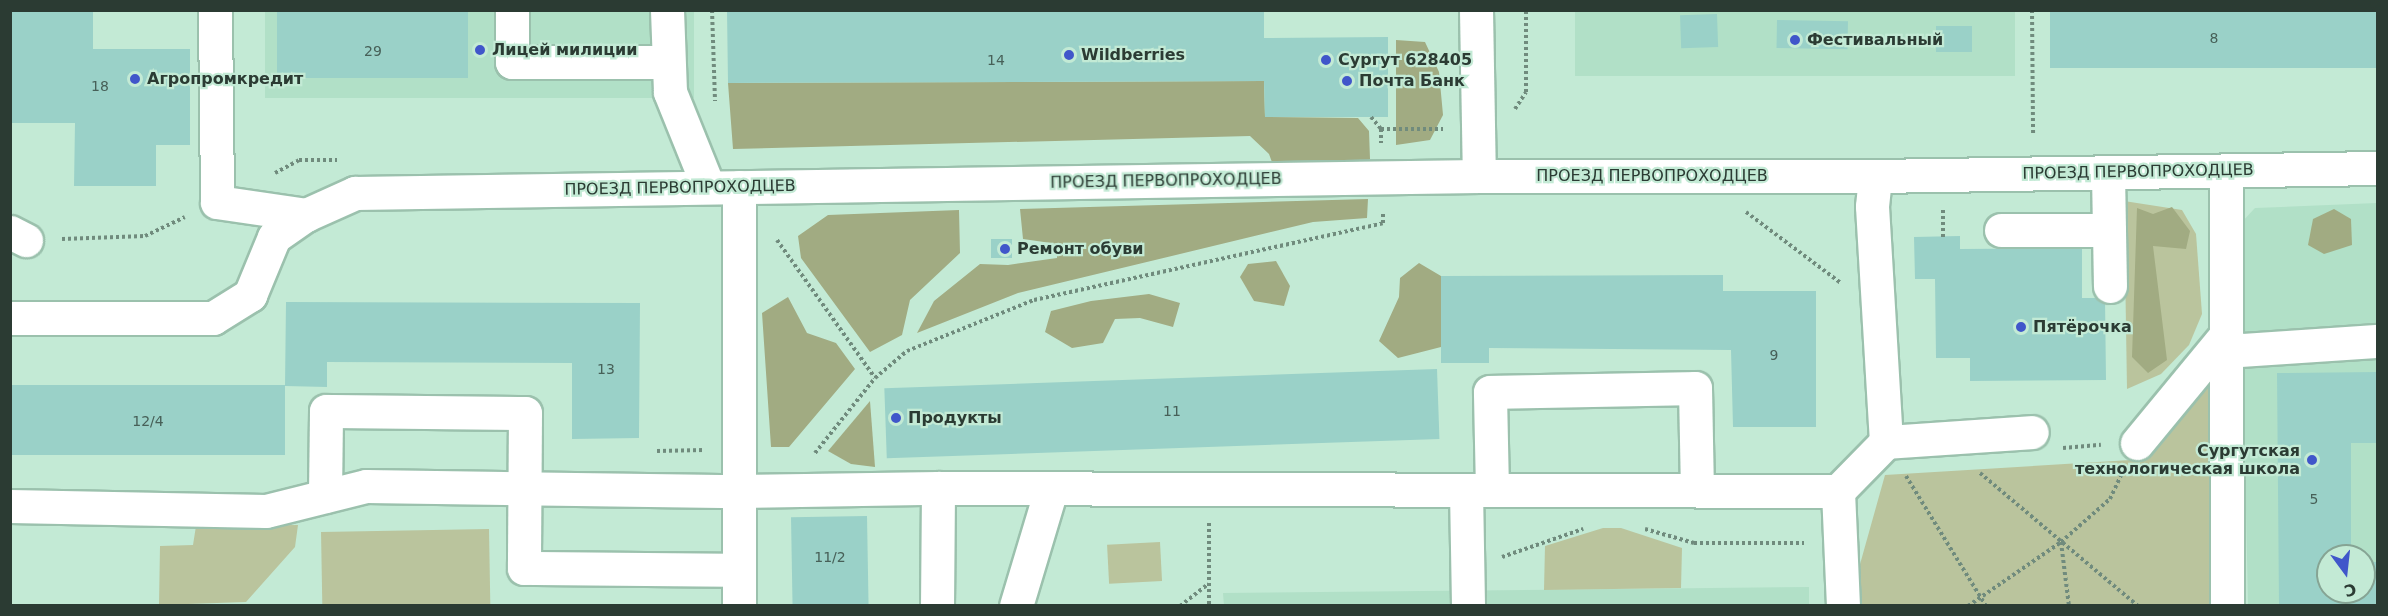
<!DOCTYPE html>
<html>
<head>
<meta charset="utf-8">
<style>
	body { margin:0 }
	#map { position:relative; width:2388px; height:616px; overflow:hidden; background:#c3ead5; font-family:"DejaVu Sans",sans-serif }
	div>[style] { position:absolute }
	.built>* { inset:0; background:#b1e0c7; transform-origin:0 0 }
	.green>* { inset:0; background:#bac49d; transform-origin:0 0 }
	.forest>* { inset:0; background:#a1ab82 }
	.building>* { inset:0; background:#9ad1c8; transform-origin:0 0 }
	.path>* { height:4px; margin-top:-2px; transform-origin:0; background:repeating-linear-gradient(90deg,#708b7d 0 3px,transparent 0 6px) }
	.roads { filter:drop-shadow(2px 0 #9bc1ad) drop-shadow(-2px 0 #9bc1ad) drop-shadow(0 2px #9bc1ad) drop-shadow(0 -2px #9bc1ad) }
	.minor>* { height:33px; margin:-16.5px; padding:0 16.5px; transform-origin:16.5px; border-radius:16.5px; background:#fff }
	.dots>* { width:16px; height:16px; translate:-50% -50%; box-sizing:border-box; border:3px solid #c3ead5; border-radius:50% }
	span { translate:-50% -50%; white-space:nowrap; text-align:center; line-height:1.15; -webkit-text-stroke:4.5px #c3ead5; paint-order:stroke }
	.number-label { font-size:14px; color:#476058 }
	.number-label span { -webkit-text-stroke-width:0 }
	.poi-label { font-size:16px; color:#2b3b33; font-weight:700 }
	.left { translate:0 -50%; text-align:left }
	.right { translate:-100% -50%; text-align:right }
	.street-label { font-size:16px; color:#2b3b33 }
	.frame { position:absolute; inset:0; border:12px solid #2b3b33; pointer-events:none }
	.north { position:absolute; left:2316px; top:544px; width:60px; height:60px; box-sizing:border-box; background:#c3ead5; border:2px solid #86a494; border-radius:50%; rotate:165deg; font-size:16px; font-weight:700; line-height:24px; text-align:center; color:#2b3b33 }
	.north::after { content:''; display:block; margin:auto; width:21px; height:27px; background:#4056ca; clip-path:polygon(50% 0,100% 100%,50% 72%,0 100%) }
</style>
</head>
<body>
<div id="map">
	<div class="built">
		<i style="left:265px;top:11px;width:429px;height:87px"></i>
		<i style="left:1575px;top:11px;width:440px;height:65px"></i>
		<i style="clip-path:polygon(evenodd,2377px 203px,2377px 605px,2248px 605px,2240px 224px,2255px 208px,2377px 203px,2328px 556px,2364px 556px,2364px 592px,2328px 592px,2328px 556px)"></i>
		<i style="clip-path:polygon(1809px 587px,1809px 605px,1224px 606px,1223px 593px)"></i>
	</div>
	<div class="green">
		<i style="clip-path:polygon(2124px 201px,2182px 210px,2196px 234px,2202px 314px,2189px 345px,2161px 374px,2127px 389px)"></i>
		<i style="clip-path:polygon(2209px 385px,2210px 605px,1857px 605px,1857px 575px,1885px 475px,2147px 459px,2194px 392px)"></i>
		<i style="clip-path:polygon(298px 525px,295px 547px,246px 602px,159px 605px,160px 546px,193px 545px,196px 526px)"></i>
		<i style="clip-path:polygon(1603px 528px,1621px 528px,1682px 548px,1681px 588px,1544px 590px,1545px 546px)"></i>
		<i style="left:489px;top:529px;width:76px;height:168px;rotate:89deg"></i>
		<i style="left:1160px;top:542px;width:39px;height:53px;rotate:87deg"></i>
	</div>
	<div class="forest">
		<i style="clip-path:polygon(1396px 40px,1425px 42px,1439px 72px,1443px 115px,1430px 140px,1396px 145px)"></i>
		<i style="clip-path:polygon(1264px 81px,1265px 117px,1358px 118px,1369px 131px,1370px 159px,1358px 174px,1276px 173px,1269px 154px,1250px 136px,733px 149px,728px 83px)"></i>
		<i style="clip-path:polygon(1368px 199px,1367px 218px,1313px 222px,1018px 293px,917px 333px,934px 301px,980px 264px,1008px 265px,1057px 258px,1058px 244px,1023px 239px,1020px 209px)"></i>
		<i style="clip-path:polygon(2172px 207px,2190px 231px,2186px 249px,2153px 246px,2167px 360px,2148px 373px,2132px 357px,2137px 208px,2153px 214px)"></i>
		<i style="clip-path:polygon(2334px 209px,2351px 219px,2352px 245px,2324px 254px,2308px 245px,2313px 219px)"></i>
		<i style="clip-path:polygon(959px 210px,960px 253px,910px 300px,902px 335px,870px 352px,801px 258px,798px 236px,828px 215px)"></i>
		<i style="clip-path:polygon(1276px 261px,1290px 286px,1284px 306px,1254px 301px,1240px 277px,1248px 264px)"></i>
		<i style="clip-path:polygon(1419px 263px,1441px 276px,1441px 347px,1398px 358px,1379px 341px,1399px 297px,1400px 278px)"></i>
		<i style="clip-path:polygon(1149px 294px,1180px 303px,1173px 327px,1140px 318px,1115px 319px,1103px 343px,1072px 348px,1045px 332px,1051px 311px,1091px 301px)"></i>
		<i style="clip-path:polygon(788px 297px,807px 333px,836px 343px,855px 369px,789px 447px,771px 447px,762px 313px)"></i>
		<i style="clip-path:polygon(870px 401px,875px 467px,851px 464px,828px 451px)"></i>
	</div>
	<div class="building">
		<i style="clip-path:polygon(10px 10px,93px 10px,93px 49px,190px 49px,190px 145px,156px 145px,156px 186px,74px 186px,75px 123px,10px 123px)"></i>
		<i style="left:277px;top:10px;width:191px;height:68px"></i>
		<i style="clip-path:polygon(727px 10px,1264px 10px,1264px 38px,1388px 37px,1388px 117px,1265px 117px,1264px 81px,728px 83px)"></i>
		<i style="left:2050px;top:10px;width:328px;height:58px"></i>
		<i style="left:1717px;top:14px;width:33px;height:37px;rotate:88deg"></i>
		<i style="left:1777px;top:20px;width:71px;height:28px;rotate:1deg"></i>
		<i style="left:1936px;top:26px;width:36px;height:26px"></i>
		<i style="clip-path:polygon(1960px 236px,1960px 249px,2082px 248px,2082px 298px,2105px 298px,2106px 380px,1970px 381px,1970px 358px,1936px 358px,1935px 279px,1915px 279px,1914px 237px)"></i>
		<i style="left:1012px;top:239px;width:19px;height:21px;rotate:90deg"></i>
		<i style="clip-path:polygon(1723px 275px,1723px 291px,1816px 291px,1816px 427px,1733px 427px,1731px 350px,1489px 348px,1489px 363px,1441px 363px,1441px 276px)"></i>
		<i style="clip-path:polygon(286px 302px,640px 303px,639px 438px,572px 439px,572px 363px,327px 362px,327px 387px,285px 386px)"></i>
		<i style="left:1437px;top:369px;width:70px;height:553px;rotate:88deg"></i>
		<i style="clip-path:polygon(2378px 372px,2378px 443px,2351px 443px,2351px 556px,2328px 556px,2328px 592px,2364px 592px,2364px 562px,2378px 562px,2378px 606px,2279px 606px,2277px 373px)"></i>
		<i style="left:10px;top:385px;width:275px;height:70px"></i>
		<i style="left:867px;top:516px;width:90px;height:76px;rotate:89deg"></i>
	</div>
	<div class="path">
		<i style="left:712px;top:10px;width:91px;rotate:88.1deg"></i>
		<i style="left:2032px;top:10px;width:126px;rotate:89.5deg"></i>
		<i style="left:1515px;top:109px;width:20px;rotate:-57deg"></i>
		<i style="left:1526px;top:92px;width:82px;rotate:-90deg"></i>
		<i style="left:1371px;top:117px;width:16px;rotate:50deg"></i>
		<i style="left:1381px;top:129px;width:14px;rotate:90deg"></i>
		<i style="left:1381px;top:129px;width:62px"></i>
		<i style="left:275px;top:173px;width:27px;rotate:-28deg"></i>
		<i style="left:299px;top:160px;width:38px"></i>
		<i style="left:1943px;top:210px;width:27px;rotate:90deg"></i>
		<i style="left:1746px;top:212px;width:119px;rotate:36.8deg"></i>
		<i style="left:62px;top:239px;width:83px;rotate:-2.1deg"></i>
		<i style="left:145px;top:236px;width:44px;rotate:-25.4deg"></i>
		<i style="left:777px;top:240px;width:169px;rotate:54.6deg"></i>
		<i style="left:2063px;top:448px;width:38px;rotate:-5deg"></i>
		<i style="left:657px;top:451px;width:47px;rotate:-1.2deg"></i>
		<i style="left:815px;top:453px;width:96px;rotate:-51.3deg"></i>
		<i style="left:875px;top:378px;width:42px;rotate:-40.2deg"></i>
		<i style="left:907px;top:351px;width:137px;rotate:-21.9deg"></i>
		<i style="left:1034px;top:300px;width:357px;rotate:-12.4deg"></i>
		<i style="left:1383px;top:223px;width:9px;rotate:-90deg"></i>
		<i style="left:1980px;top:473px;width:207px;rotate:40.1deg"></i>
		<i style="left:1906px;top:476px;width:153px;rotate:58.4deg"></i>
		<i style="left:1209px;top:523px;width:83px;rotate:90deg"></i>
		<i style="left:1645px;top:529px;width:51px;rotate:15.9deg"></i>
		<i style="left:1694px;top:543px;width:110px"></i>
		<i style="left:2061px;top:542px;width:64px;rotate:82.9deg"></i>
		<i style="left:1502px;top:557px;width:86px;rotate:-19.1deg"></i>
		<i style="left:1180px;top:606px;width:36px;rotate:-38deg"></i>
		<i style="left:1968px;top:606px;width:113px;rotate:-34.5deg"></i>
		<i style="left:2061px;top:542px;width:65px;rotate:-41.3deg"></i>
		<i style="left:2110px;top:499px;width:29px;rotate:-65deg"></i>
	</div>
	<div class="roads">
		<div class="minor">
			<i style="left:215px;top:10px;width:192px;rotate:89.4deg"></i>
			<i style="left:217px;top:202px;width:90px;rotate:8.3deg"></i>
			<i style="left:512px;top:10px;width:52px;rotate:90deg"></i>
			<i style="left:512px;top:62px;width:154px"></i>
			<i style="left:667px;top:10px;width:82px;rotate:87.9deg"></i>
			<i style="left:670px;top:92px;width:101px;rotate:68deg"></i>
			<i style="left:1476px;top:10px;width:166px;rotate:89deg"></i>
			<i style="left:2226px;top:171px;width:435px;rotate:89.9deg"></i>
			<i style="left:2108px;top:173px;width:113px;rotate:89deg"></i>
			<i style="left:2001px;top:230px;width:108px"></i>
			<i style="left:10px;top:232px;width:18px;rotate:27deg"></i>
			<i style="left:10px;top:318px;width:203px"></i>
			<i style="left:213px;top:318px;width:44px;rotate:-31.9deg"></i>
			<i style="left:250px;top:295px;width:63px;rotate:-67.5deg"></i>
			<i style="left:274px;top:237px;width:39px;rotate:-35deg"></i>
			<i style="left:306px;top:215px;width:54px;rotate:-24.2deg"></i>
			<i style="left:355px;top:193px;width:1124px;rotate:-0.87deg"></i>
			<i style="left:1479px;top:176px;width:396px"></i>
			<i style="left:1875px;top:176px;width:503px;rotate:-0.91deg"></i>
			<i style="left:2226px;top:351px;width:152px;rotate:-3.8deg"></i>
			<i style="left:1886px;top:442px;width:146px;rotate:-3.9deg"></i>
			<i style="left:2137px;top:443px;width:140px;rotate:-50.5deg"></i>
			<i style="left:1466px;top:490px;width:116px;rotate:89deg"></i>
			<i style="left:1492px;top:490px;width:98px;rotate:-91.2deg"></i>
			<i style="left:1490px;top:392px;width:205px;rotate:-1.1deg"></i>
			<i style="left:1695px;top:388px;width:102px;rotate:88.9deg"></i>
			<i style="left:325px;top:496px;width:85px;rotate:-89.3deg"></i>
			<i style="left:326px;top:411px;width:199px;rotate:0.6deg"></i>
			<i style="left:525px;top:413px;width:155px;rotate:90.4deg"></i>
			<i style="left:524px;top:568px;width:215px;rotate:0.5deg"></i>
			<i style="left:10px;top:506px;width:256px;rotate:1.1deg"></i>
			<i style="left:266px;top:511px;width:103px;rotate:-14deg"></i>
			<i style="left:366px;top:486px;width:373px;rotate:0.8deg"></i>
			<i style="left:739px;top:491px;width:199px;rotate:-0.9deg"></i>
			<i style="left:938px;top:488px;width:900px;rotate:0.19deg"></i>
			<i style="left:739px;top:606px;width:419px;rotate:-90deg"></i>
			<i style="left:937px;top:606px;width:118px;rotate:-89.5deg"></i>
			<i style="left:1016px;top:606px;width:122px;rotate:-73.3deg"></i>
			<i style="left:1843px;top:606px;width:115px;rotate:-92.5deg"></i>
			<i style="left:1838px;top:491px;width:69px;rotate:-45.6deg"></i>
			<i style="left:1886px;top:442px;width:236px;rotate:-93.4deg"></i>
			<i style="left:1872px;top:206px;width:30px;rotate:-84deg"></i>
		</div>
	</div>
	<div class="dots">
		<i style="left:1795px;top:40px;background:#4056ca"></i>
		<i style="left:480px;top:50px;background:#4056ca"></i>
		<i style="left:1069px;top:55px;background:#4056ca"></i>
		<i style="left:1326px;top:60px;background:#4056ca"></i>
		<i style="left:135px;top:79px;background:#4056ca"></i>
		<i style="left:1347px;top:81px;background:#4056ca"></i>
		<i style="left:1005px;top:249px;background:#4056ca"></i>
		<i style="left:2021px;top:327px;background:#4056ca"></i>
		<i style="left:896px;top:418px;background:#4056ca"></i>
		<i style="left:2312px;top:460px;background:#4056ca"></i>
	</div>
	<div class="number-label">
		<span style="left:2214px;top:38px">8</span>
		<span style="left:373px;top:51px">29</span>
		<span style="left:996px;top:60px">14</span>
		<span style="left:100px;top:86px">18</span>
		<span style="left:1774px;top:355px">9</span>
		<span style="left:606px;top:369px">13</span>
		<span style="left:1172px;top:411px">11</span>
		<span style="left:148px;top:421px">12/4</span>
		<span style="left:2314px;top:499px">5</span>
		<span style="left:830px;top:557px">11/2</span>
	</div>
	<div class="poi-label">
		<span class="left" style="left:1807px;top:40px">Фестивальный</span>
		<span class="left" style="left:492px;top:50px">Лицей милиции</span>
		<span class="left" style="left:1081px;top:55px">Wildberries</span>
		<span class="left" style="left:1338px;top:60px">Сургут 628405</span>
		<span class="left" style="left:147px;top:79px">Агропромкредит</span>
		<span class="left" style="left:1359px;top:81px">Почта Банк</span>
		<span class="left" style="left:1017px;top:249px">Ремонт обуви</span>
		<span class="left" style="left:2033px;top:327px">Пятёрочка</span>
		<span class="left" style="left:908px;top:418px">Продукты</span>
		<span class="right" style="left:2300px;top:460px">Сургутская<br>технологическая школа</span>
	</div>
	<div class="street-label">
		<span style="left:2138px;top:172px;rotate:-1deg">ПРОЕЗД ПЕРВОПРОХОДЦЕВ</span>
		<span style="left:1652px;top:176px">ПРОЕЗД ПЕРВОПРОХОДЦЕВ</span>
		<span style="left:1166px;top:181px;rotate:-1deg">ПРОЕЗД ПЕРВОПРОХОДЦЕВ</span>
		<span style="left:680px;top:188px;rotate:-1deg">ПРОЕЗД ПЕРВОПРОХОДЦЕВ</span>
	</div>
	<div class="frame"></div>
	<div class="north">С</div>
</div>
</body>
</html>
